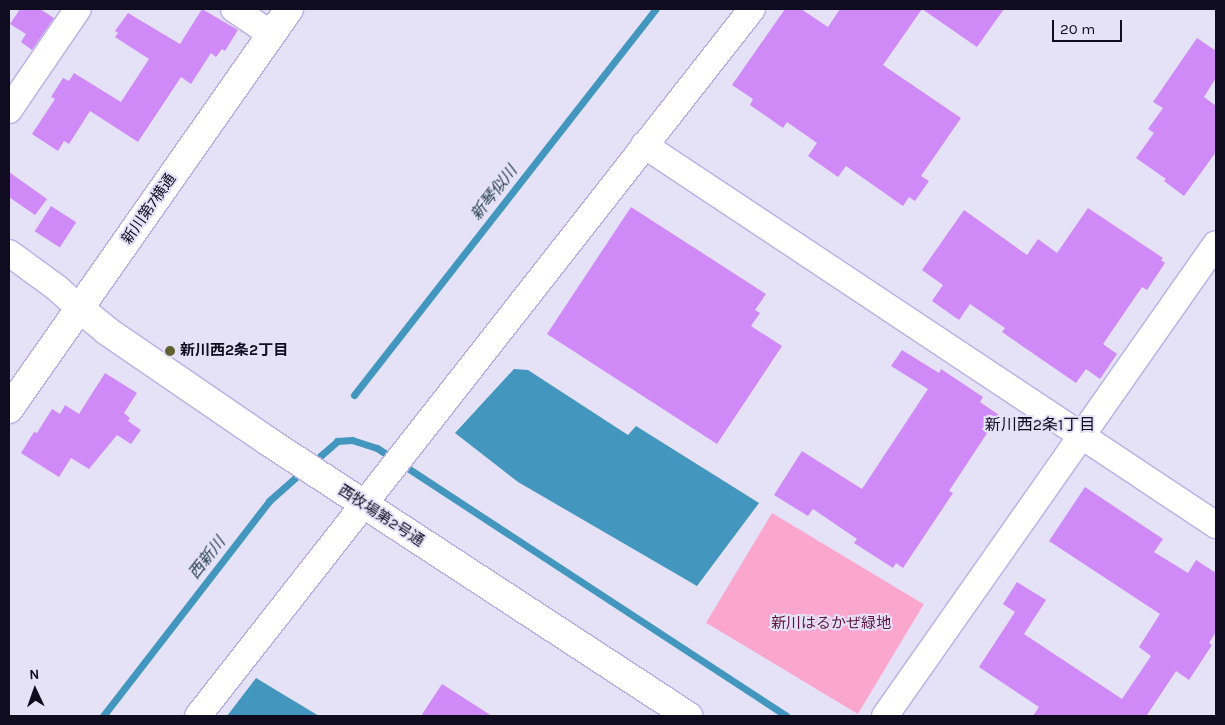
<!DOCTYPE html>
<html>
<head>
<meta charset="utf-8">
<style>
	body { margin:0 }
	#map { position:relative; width:1225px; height:725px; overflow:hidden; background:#e5e2f8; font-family:Karla,"Noto Sans JP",sans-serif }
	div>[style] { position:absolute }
	.green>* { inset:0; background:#fba6cc; transform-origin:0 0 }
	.water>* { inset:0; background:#4397bf }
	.stream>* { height:7px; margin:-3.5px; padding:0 3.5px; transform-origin:3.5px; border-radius:3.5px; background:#4397bf }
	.building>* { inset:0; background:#cf8af8; transform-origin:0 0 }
	.roads { filter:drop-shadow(1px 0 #b8b0e5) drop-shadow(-1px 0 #b8b0e5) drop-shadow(0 1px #b8b0e5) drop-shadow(0 -1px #b8b0e5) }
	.street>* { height:26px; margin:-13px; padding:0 13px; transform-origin:13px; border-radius:13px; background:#fff }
	.secondary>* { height:28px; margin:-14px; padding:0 14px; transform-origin:14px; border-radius:14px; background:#fff }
	.dots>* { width:14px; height:14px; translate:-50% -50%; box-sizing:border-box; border:2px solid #e5e2f8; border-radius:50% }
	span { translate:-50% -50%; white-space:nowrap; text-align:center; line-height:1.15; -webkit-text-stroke:4px #e5e2f8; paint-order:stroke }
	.street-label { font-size:15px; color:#100c1f }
	.poi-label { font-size:15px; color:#100c1f; font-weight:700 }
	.left { translate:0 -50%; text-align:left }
	.park-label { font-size:15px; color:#60123d }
	.water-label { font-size:16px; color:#294350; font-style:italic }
	.neighbourhood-label { font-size:16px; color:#100c1f }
	.frame { position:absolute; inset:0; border:10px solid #100c1f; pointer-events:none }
	.north { position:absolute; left:10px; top:665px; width:50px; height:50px; -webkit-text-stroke:4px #e5e2f8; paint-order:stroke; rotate:357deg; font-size:14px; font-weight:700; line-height:20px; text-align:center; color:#100c1f }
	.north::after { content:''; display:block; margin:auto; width:18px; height:22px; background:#100c1f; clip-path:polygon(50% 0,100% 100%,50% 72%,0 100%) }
	.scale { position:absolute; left:1052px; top:20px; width:70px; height:22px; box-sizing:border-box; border:2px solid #100c1f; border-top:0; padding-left:6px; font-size:15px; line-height:18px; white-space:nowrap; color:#100c1f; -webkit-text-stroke:4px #e5e2f8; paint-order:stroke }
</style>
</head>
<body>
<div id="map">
	<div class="green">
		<i style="left:772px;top:513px;width:177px;height:128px;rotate:31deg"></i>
	</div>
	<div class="water">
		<i style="clip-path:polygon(514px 369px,528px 370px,628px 435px,636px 426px,759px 503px,697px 586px,518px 482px,455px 433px)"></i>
		<i style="clip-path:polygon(256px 678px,319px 716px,227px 716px)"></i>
	</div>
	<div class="stream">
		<i style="left:354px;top:395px;width:490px;rotate:-52deg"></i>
		<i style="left:311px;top:464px;width:35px;rotate:-41deg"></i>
		<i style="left:337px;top:441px;width:15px;rotate:-4deg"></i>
		<i style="left:352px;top:440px;width:26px;rotate:18deg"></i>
		<i style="left:377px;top:448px;width:489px;rotate:33.2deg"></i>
		<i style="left:103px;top:716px;width:272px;rotate:-52.3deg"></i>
		<i style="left:269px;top:501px;width:45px;rotate:-41.4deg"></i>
	</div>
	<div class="building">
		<i style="clip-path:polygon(20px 9px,40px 9px,54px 18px,32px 50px,21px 42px,26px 34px,10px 24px)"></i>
		<i style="clip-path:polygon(202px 9px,238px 30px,225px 51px,222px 49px,216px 57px,211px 53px,191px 84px,181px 77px,138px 142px,90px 111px,69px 144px,64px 141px,58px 151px,32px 134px,55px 99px,51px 97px,63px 78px,69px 81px,74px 73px,121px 102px,149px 59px,115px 37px,118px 33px,115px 31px,128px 13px,180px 44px)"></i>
		<i style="clip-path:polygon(785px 9px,801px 9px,828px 27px,840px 9px,922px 9px,883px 65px,961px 118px,921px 176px,929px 181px,915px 201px,909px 197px,903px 206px,846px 166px,838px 177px,808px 156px,817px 143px,787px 122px,783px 128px,750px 105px,753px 99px,732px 85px)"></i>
		<i style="clip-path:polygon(922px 9px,1004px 9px,977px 47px)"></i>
		<i style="clip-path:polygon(1197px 38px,1216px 51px,1216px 78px,1204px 97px,1216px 106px,1216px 152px,1184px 196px,1164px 181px,1166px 179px,1136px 158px,1154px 133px,1148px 129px,1163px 108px,1153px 102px)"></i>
		<i style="clip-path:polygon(9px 172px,47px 199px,35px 215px,9px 197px)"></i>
		<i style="left:51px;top:206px;width:30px;height:30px;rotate:33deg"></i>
		<i style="clip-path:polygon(631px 207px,766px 294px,755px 310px,760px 313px,751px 326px,782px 346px,717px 444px,547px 334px)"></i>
		<i style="clip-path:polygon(1088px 208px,1163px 258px,1161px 260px,1165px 263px,1147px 290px,1142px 287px,1103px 344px,1117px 354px,1100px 379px,1086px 369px,1076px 383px,1002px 332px,1005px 328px,970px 304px,959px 320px,932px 301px,943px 285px,922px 270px,964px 210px,1027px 255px,1038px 239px,1057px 253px)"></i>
		<i style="clip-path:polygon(902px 350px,939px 373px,941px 369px,983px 397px,980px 402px,999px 415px,949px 491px,953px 493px,903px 568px,896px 563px,893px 568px,854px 543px,857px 539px,813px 509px,808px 516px,774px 495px,802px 451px,862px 489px,928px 389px,891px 366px)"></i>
		<i style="clip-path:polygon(105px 373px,137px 393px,124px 413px,130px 418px,128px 421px,141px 430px,131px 444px,117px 435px,89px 469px,71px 458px,59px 477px,21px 453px,34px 432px,37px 433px,52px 409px,60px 414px,65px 405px,79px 414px)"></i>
		<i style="clip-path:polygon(1085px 487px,1163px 539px,1154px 552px,1188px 573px,1196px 560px,1216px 573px,1216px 632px,1209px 643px,1212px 645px,1189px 680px,1176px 671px,1147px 715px,1148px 716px,1033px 716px,1039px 707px,979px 667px,1015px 612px,1003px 604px,1017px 582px,1046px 600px,1024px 634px,1122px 699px,1151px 656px,1139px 647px,1160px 614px,1049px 541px)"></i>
		<i style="clip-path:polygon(442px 684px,492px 716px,421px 716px)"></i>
	</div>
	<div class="roads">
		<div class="street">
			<i style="left:234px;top:9px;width:45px;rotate:34deg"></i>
			<i style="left:9px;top:110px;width:122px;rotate:-55.7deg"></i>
			<i style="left:644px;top:145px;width:687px;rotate:33.6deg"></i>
			<i style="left:9px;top:253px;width:59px;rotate:36.1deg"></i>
			<i style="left:57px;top:288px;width:30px;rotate:42deg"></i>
			<i style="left:198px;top:716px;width:898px;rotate:-51.92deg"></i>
			<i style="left:885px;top:716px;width:576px;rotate:-54.96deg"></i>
		</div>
		<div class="secondary">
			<i style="left:79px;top:308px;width:36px;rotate:39deg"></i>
			<i style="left:107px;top:331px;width:196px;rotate:34.4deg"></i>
			<i style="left:269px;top:442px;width:501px;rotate:33.18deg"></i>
			<i style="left:9px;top:409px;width:488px;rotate:-55deg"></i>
		</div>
	</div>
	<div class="dots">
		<i style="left:170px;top:351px;background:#5f6230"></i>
	</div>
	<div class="street-label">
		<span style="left:149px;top:209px;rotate:-55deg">新川第7横通</span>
		<span style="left:381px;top:516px;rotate:33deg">西牧場第2号通</span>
	</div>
	<div class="poi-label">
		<span class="left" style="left:180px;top:351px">新川西2条2丁目</span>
	</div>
	<div class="park-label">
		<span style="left:831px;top:624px">新川はるかぜ緑地</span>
	</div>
	<div class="water-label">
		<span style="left:494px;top:193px;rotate:-52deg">新琴似川</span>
		<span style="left:207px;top:558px;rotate:-52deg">西新川</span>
	</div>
	<div class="neighbourhood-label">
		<span style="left:1040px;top:425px">新川西2条1丁目</span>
	</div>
	<div class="frame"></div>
	<div class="north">N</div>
	<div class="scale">20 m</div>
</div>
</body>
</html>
